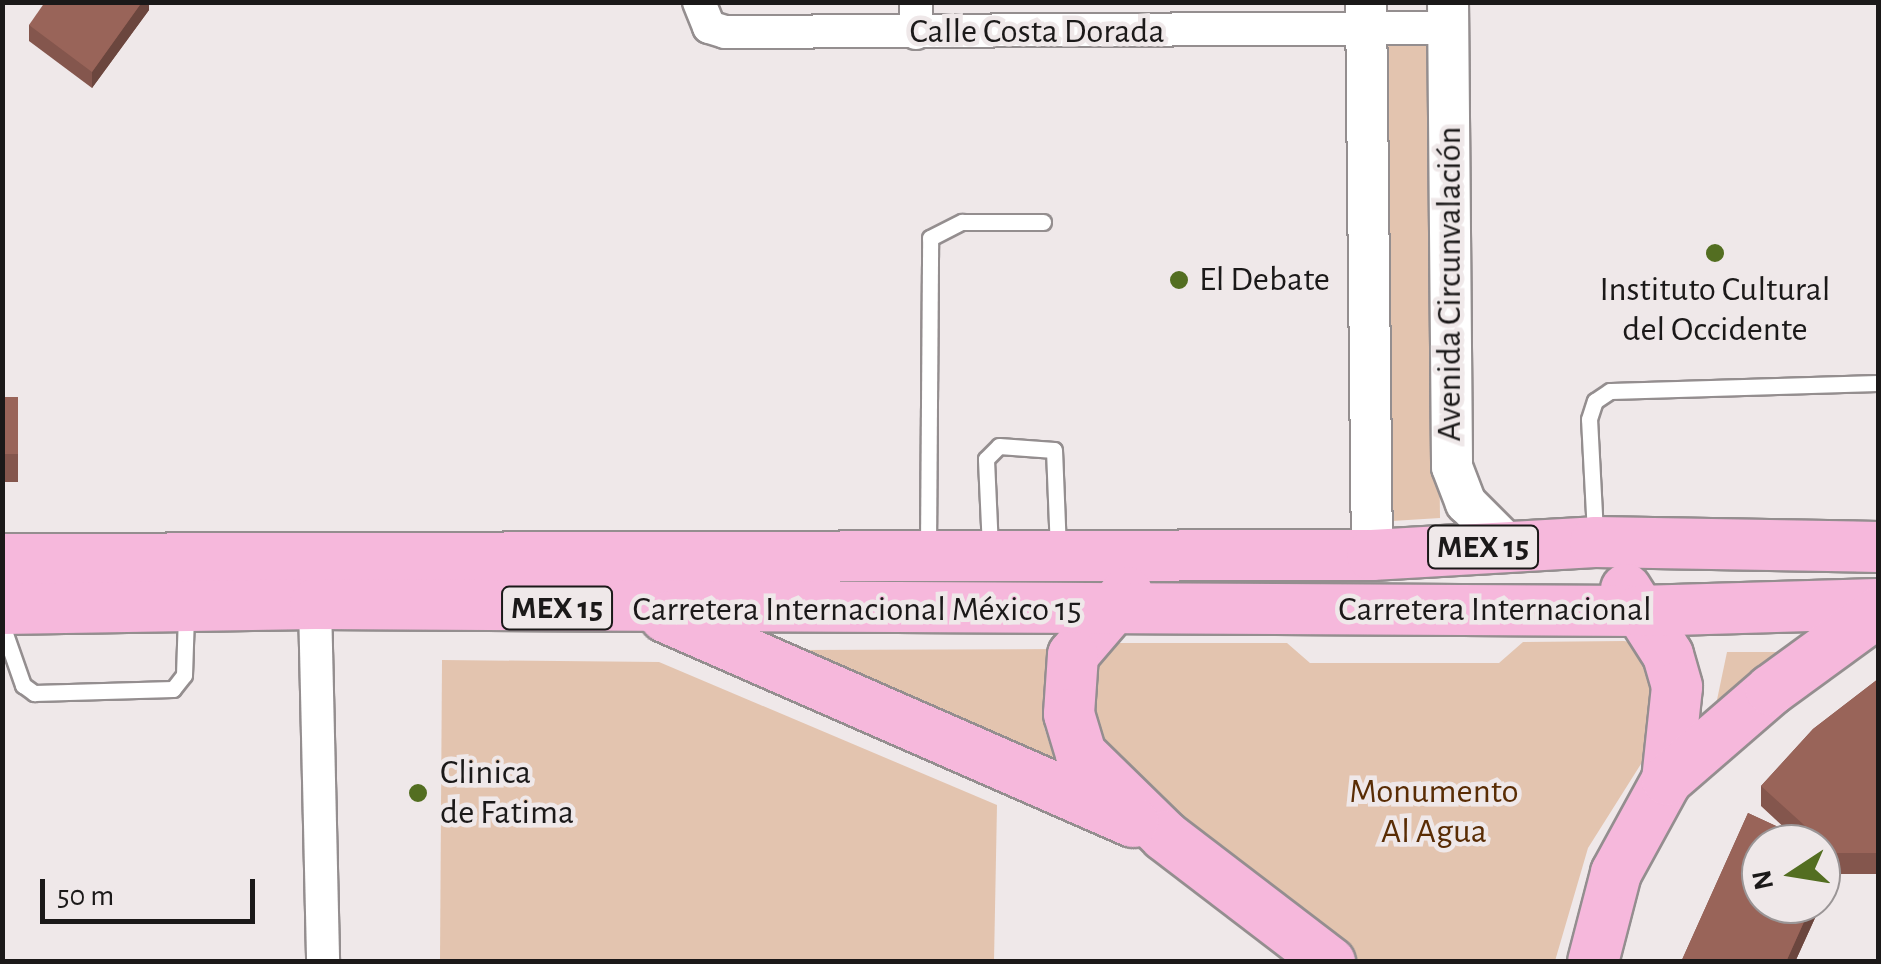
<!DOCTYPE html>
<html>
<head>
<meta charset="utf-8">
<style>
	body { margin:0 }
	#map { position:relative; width:1881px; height:964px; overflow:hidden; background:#efe8e9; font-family:"Alegreya Sans",sans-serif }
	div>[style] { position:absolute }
	.green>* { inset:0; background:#e3c4af }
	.roads { filter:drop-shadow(2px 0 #948e8f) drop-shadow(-2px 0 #948e8f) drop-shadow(0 2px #948e8f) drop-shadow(0 -2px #948e8f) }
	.service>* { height:15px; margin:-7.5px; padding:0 7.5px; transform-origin:7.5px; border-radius:7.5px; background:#fff }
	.minor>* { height:32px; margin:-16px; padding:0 16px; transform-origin:16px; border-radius:16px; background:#fff }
	.tertiary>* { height:40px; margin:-20px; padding:0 20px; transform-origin:20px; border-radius:20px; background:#fff }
	.primary>* { height:50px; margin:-25px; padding:0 25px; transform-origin:25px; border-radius:25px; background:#f6b8dc }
	.wall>* { inset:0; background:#84564d; transform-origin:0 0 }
	.shaded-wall>* { inset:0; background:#6b463e }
	.building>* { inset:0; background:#996459; transform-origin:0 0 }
	.dots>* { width:28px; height:28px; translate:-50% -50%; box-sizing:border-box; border:5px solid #efe8e9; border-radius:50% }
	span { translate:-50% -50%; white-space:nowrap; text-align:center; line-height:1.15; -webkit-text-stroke:9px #efe8e9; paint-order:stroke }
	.shield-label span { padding:2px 8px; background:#efe8e9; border:2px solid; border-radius:8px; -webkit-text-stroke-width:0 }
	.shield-label { font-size:32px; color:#1b1919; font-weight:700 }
	.street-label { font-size:35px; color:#1b1919 }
	.poi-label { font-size:35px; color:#1b1919 }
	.left { translate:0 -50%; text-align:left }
	.park-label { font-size:35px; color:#592c04 }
	.frame { position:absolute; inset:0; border:5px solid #1b1919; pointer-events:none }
	.north { position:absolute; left:1741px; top:824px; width:100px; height:100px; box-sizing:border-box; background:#efe8e9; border:2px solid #9a9596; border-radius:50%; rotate:258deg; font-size:28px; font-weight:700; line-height:40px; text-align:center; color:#1b1919 }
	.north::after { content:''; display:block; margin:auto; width:35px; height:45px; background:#536e21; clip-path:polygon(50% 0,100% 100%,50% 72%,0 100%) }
	.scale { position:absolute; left:40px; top:879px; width:215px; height:45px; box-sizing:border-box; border:5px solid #1b1919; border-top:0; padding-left:12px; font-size:30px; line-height:35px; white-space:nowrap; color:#1b1919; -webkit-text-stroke:8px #efe8e9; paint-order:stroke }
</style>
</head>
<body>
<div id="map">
	<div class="green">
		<i style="clip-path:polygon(1373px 45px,1434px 45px,1440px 518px,1392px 521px)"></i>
		<i style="clip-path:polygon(1624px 641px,1644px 645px,1657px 664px,1646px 756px,1588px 848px,1555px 961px,1351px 961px,1094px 750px,1094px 659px,1104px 643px,1287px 643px,1310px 663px,1499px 663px,1523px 642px)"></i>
		<i style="clip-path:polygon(1058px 649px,1044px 727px,1058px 770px,797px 650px)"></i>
		<i style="clip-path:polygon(1727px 652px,1797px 652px,1713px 719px)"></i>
		<i style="clip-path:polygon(442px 660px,659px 662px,997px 805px,994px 961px,440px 961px)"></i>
	</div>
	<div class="roads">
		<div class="service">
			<i style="left:1595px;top:533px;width:114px;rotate:-93deg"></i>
			<i style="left:1589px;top:419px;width:19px;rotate:-72deg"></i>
			<i style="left:1595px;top:401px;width:18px;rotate:-34deg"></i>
			<i style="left:1610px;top:391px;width:268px;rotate:-1.7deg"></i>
			<i style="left:928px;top:548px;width:310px;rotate:-89.6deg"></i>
			<i style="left:930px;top:238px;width:36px;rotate:-27deg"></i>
			<i style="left:962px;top:222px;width:81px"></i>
			<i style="left:990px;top:548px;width:89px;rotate:-92.6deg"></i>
			<i style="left:986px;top:459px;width:18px;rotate:-45deg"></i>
			<i style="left:999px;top:446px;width:55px;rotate:4.2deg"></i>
			<i style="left:1054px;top:450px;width:98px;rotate:87.7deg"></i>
			<i style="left:2px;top:625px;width:64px;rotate:70.7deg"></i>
			<i style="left:23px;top:685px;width:14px;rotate:36deg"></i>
			<i style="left:34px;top:693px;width:139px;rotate:-1.6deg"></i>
			<i style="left:173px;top:689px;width:18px;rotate:-52deg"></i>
			<i style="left:184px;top:675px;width:60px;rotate:-88.1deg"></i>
		</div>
		<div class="minor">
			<i style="left:699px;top:2px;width:27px;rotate:68deg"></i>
			<i style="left:709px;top:27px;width:17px;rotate:17deg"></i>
			<i style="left:725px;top:32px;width:723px;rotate:-0.32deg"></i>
			<i style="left:916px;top:33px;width:31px;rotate:-90deg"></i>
			<i style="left:315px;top:604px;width:358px;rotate:88.7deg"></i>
		</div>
		<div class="tertiary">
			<i style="left:1366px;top:2px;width:553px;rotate:89.38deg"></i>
			<i style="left:1448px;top:2px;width:465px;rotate:89.5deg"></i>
			<i style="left:1452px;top:467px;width:39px;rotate:69deg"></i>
			<i style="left:1466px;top:503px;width:59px;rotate:45deg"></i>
		</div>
		<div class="primary">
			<i style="left:2px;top:559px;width:1370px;rotate:-0.17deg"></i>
			<i style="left:1372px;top:555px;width:223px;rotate:-3.3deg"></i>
			<i style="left:1595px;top:542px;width:283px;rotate:1deg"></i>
			<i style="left:1626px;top:589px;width:78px;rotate:57.5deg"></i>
			<i style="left:1668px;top:655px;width:33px;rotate:74deg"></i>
			<i style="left:1677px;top:687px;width:94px;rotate:96.1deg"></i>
			<i style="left:1127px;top:592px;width:83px;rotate:130.6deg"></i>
			<i style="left:1073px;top:655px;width:59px;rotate:93.9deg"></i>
			<i style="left:1069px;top:714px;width:42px;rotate:73.3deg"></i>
			<i style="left:1081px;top:754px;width:117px;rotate:44.3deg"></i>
			<i style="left:1165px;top:836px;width:208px;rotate:37.4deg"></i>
			<i style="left:2px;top:609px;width:313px;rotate:-0.9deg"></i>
			<i style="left:315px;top:604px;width:1324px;rotate:0.3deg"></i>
			<i style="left:1639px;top:611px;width:239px;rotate:-1.7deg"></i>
			<i style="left:665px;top:617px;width:511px;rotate:23.66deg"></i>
			<i style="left:1593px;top:962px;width:92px;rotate:-75.5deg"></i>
			<i style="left:1616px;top:873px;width:106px;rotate:-61.3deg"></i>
			<i style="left:1667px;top:780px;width:138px;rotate:-40.9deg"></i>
			<i style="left:1771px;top:690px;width:132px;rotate:-36.1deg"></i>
		</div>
	</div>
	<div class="wall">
		<i style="clip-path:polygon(149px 2px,149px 10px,92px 88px,29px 41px,29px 25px)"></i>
		<i style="left:2px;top:397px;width:16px;height:85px"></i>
		<i style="clip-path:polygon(evenodd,1878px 679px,1878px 874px,1835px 874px,1795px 962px,1681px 962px,1748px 813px,1789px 832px,1761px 806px,1761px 786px,1813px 729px,1878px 679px,1761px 844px,1821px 844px,1821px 904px,1761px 904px,1761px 844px)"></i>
	</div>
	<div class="shaded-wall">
		<i style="clip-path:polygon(142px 2px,149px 2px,149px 10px,92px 88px,92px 72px)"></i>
		<i style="clip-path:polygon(1835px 853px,1835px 874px,1795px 962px,1786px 962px,1812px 904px,1821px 904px,1821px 884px)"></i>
	</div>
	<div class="building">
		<i style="clip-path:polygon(45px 2px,142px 2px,92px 72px,29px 25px)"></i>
		<i style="left:2px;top:397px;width:16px;height:57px"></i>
		<i style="clip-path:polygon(1878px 679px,1878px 853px,1835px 853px,1761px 786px,1813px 729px)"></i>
		<i style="clip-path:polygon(1748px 813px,1815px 844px,1761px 844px,1761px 904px,1812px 904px,1786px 962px,1681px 962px)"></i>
		<i style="clip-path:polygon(1821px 847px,1835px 853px,1821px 884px)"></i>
	</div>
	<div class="dots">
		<i style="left:1715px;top:253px;background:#536e21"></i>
		<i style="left:1179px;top:280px;background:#536e21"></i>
		<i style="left:418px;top:793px;background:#536e21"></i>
	</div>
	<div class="shield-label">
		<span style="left:1483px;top:547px">MEX 15</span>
		<span style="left:557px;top:608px">MEX 15</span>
	</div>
	<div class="street-label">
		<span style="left:1037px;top:32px">Calle Costa Dorada</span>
		<span style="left:1450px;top:284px;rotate:-90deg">Avenida Circunvalación</span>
		<span style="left:857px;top:610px">Carretera Internacional México 15</span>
		<span style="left:1495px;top:610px">Carretera Internacional</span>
	</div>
	<div class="poi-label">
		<span class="left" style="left:1199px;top:280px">El Debate</span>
		<span style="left:1715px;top:310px">Instituto Cultural<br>del Occidente</span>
		<span class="left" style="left:440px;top:793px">Clinica<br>de Fatima</span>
	</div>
	<div class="park-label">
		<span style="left:1434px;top:812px">Monumento<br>Al Agua</span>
	</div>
	<div class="frame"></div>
	<div class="north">N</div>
	<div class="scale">50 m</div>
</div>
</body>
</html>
